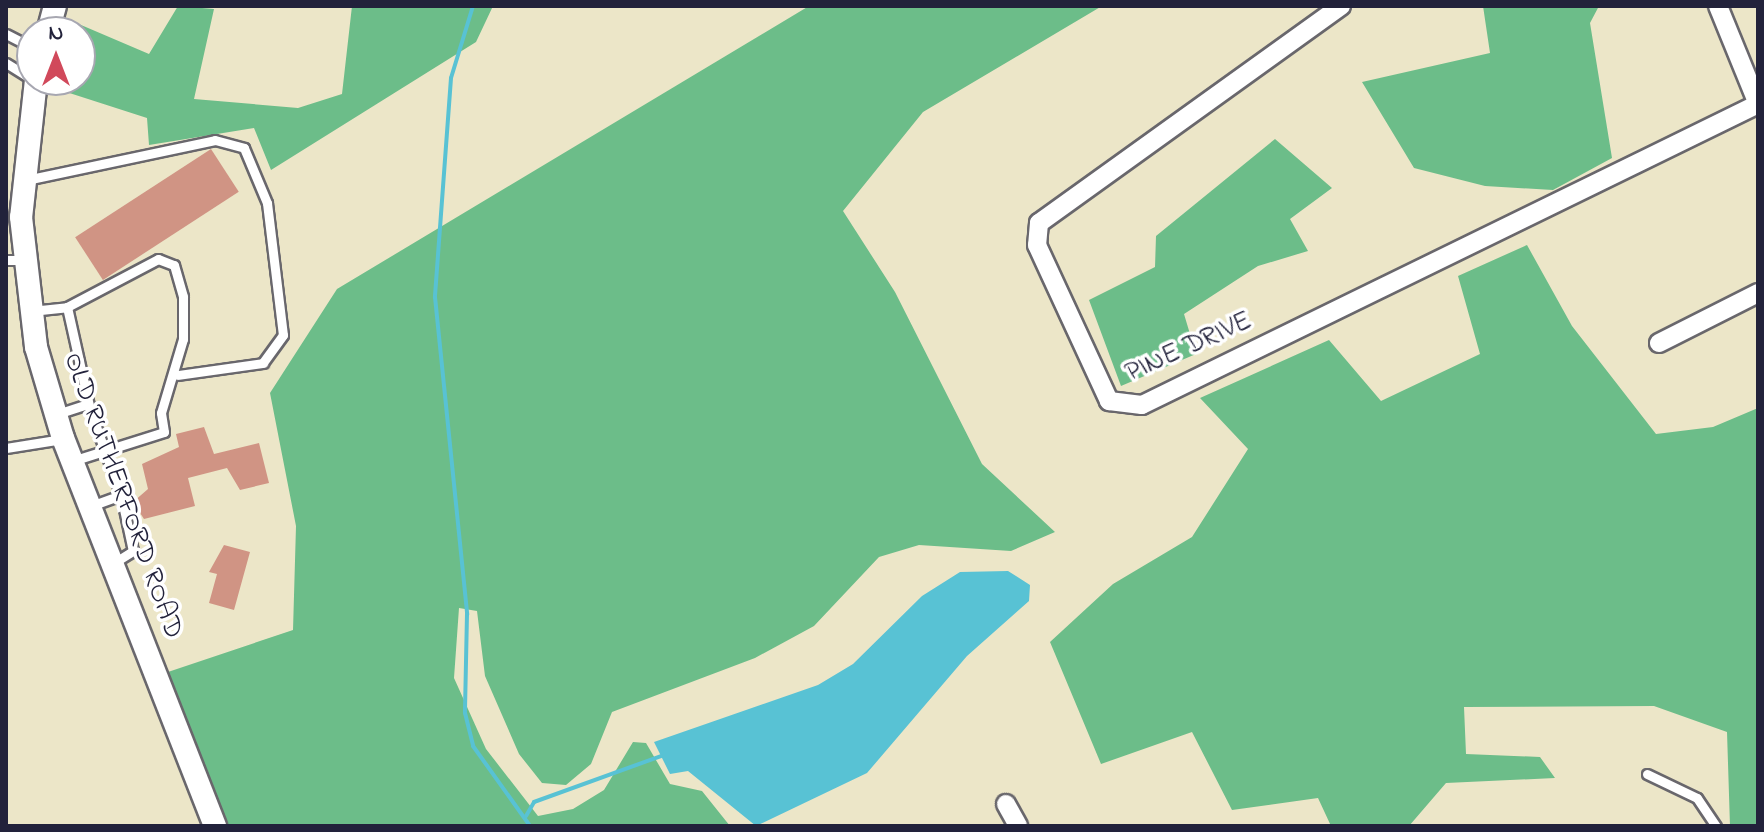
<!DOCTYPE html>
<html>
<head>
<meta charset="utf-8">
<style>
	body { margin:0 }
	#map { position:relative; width:1764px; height:832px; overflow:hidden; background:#ece6c8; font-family:"Indie Flower",sans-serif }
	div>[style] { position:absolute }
	.forest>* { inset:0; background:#6cbd89 }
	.water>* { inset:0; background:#58c2d4 }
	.stream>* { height:4px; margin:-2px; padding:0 2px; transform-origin:2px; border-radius:2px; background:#58c2d4 }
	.building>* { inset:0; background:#d09484; transform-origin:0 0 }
	.roads { filter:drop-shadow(2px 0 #69676c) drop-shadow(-2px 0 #69676c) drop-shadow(0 2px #69676c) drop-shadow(0 -2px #69676c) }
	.service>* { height:9px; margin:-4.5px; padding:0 4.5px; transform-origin:4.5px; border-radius:4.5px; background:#fff }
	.minor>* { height:18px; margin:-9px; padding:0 9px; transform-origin:9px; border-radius:9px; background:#fff }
	.tertiary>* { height:22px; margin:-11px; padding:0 11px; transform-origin:11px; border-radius:11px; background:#fff }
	span { translate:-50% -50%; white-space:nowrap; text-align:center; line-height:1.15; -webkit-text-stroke:7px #fff; paint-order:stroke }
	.street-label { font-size:28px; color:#22223b }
	.frame { position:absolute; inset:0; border:8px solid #22223b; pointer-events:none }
	.north { position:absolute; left:16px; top:16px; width:80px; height:80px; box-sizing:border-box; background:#fff; border:2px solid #a7a7b1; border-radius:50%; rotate:0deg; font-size:22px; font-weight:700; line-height:32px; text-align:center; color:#22223b }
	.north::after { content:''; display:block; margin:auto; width:28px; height:36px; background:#d1495b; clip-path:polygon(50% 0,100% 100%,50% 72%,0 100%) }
</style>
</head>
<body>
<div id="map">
	<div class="forest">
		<i style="clip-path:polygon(178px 6px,214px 9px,194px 99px,298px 108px,342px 94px,352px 6px,493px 6px,476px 42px,271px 170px,254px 128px,149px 145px,147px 118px,57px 89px,59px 80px,80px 80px,74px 22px,149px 54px)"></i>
		<i style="clip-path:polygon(809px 6px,1102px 6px,923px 112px,843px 211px,895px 292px,982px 464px,1055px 532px,1011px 551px,919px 545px,879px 557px,814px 626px,755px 658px,612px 712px,591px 764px,566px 785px,542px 783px,519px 754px,485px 676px,477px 611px,459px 608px,454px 678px,486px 749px,538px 816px,573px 809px,604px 790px,633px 742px,646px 743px,670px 784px,702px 791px,730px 826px,229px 826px,165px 673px,293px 630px,296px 526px,270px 393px,337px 289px)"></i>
		<i style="clip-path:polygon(1483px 6px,1599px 6px,1590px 23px,1612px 158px,1553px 190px,1485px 186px,1414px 168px,1362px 82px,1490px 53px)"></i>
		<i style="clip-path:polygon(1275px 139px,1332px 188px,1290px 219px,1308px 251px,1258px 266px,1184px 314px,1196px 354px,1121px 386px,1089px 300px,1155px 267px,1156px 236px)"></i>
		<i style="clip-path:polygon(1527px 245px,1572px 326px,1656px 434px,1713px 427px,1758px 408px,1758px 826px,1730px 826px,1727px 732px,1654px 706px,1464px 707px,1466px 754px,1540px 757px,1555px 778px,1446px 783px,1409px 826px,1331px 826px,1318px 798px,1232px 810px,1192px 732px,1101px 764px,1050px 642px,1113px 584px,1192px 537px,1248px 449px,1200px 398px,1329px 340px,1381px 401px,1480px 354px,1458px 276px)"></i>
	</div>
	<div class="water">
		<i style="clip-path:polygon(1008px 571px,1030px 585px,1029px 601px,967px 656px,867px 773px,756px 826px,688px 771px,670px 774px,654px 742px,818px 685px,853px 664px,922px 596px,960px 572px)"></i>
	</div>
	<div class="stream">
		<i style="left:473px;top:6px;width:75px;rotate:107deg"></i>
		<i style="left:451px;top:78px;width:220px;rotate:94.2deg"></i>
		<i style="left:435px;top:297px;width:319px;rotate:84.2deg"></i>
		<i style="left:467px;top:614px;width:99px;rotate:91.2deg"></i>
		<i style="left:465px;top:713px;width:34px;rotate:76deg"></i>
		<i style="left:473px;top:746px;width:98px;rotate:54.5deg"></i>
		<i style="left:526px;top:816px;width:16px;rotate:-60deg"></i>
		<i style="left:534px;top:802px;width:135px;rotate:-19.9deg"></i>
	</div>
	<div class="building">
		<i style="left:211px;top:149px;width:51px;height:162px;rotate:57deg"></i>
		<i style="clip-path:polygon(204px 427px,214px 454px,259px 443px,269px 483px,240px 490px,227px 468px,188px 478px,195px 506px,144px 519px,133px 502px,148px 489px,142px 464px,179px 447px,176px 434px)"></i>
		<i style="clip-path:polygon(224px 545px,250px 552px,234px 610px,209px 603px,217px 574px,209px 572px)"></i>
	</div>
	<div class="roads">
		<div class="service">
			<i style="left:6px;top:34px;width:29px;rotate:27deg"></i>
			<i style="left:6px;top:63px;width:31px;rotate:32deg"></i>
			<i style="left:26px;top:180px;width:193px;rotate:-11.9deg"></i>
			<i style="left:215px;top:140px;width:30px;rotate:15deg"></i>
			<i style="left:244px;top:148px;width:60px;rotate:67.3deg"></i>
			<i style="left:267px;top:203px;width:133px;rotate:83.1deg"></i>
			<i style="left:283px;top:335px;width:34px;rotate:126deg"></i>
			<i style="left:263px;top:363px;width:86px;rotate:172deg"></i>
			<i style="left:6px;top:260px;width:17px"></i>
			<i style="left:67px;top:307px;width:106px;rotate:77.4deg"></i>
			<i style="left:90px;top:410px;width:90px;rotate:70deg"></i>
			<i style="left:121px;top:495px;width:33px;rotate:160deg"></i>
			<i style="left:31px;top:311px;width:36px;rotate:-6deg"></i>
			<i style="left:67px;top:307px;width:103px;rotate:-27.8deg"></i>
			<i style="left:158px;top:259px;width:17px;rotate:21deg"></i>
			<i style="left:174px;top:265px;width:33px;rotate:74deg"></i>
			<i style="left:183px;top:297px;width:42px;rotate:90deg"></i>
			<i style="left:183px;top:339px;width:77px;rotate:106.6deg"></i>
			<i style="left:161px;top:413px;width:19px;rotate:81deg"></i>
			<i style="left:164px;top:432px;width:96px;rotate:162.5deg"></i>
			<i style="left:57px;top:414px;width:33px;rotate:-18deg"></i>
			<i style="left:6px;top:448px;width:57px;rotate:-9.1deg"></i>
			<i style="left:112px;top:564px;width:25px;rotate:-32deg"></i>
			<i style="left:133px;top:551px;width:57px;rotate:-102.1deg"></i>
			<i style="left:1647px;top:774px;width:55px;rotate:25.6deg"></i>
			<i style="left:1697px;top:798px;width:34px;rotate:56deg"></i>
		</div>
		<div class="minor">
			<i style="left:1341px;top:6px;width:372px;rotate:144.3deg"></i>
			<i style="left:1039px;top:223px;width:22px;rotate:95deg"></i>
			<i style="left:1037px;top:245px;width:172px;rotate:65.2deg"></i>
			<i style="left:1109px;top:401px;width:33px;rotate:7deg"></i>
			<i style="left:1142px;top:405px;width:686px;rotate:-26.04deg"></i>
			<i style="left:1718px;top:6px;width:106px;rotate:67.8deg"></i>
			<i style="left:1659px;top:343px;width:111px;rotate:-26.8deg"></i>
			<i style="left:1006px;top:804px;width:25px;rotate:61deg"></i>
		</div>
		<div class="tertiary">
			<i style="left:48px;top:32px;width:27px;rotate:-75deg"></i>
			<i style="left:36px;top:80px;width:138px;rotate:96.2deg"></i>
			<i style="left:21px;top:217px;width:131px;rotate:83.4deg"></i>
			<i style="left:36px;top:347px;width:95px;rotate:73.5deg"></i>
			<i style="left:63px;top:438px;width:417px;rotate:68.6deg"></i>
		</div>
	</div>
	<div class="street-label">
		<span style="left:1189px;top:348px;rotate:-24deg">PINE DRIVE</span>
		<span style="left:122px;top:496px;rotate:70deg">OLD RUTHERFORD ROAD</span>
	</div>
	<div class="frame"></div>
	<div class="north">N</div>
</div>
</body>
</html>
